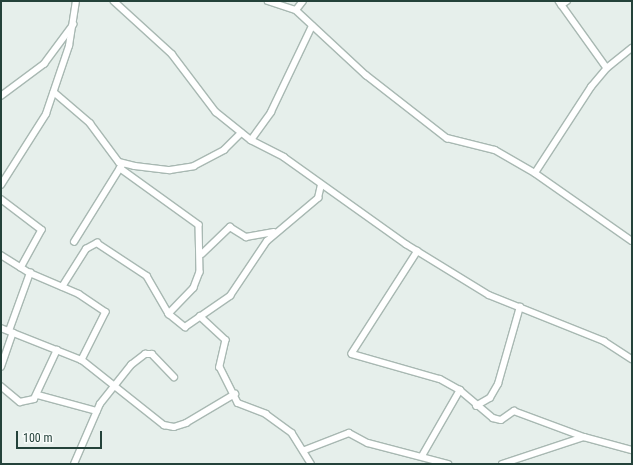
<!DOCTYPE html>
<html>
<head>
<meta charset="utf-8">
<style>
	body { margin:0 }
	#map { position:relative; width:633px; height:465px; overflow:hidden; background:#e6efeb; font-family:"Roboto Condensed",sans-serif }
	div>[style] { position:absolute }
	.roads { filter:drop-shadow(1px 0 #a8b8b2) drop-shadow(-1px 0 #a8b8b2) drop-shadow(0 1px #a8b8b2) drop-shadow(0 -1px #a8b8b2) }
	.minor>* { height:5.5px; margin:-2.75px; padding:0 2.75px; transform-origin:2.75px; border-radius:2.75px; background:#fff }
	span { translate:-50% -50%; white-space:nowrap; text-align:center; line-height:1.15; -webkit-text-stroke:3px #f7fbf9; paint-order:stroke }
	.frame { position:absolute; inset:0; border:2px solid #24423a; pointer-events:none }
	.scale { position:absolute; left:16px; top:431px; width:86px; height:18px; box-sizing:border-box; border:2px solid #24423a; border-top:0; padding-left:5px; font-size:12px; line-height:14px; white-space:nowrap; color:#24423a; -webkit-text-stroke:3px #f7fbf9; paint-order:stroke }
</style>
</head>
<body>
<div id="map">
	<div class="roads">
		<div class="minor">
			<i style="left:114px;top:1px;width:79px;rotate:42.4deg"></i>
			<i style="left:172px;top:54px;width:73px;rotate:52.8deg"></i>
			<i style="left:216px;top:112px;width:45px;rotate:38.7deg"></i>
			<i style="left:251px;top:140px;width:37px;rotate:27deg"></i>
			<i style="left:284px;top:157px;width:150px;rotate:35.5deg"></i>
			<i style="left:406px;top:244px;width:97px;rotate:31.6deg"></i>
			<i style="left:489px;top:295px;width:124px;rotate:21.8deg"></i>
			<i style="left:604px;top:341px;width:33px;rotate:33deg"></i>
			<i style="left:268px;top:1px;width:29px;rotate:18deg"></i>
			<i style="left:296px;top:10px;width:96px;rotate:42.9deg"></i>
			<i style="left:366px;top:75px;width:103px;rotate:37.9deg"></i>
			<i style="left:447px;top:138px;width:49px;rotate:14deg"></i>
			<i style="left:495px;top:150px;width:46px;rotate:29.9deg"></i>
			<i style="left:535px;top:173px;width:118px;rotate:35deg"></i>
			<i style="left:559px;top:1px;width:82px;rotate:54.4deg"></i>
			<i style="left:561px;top:5px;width:7px;rotate:-34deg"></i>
			<i style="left:296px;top:10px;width:11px;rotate:-52deg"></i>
			<i style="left:54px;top:92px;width:48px;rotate:40.7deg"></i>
			<i style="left:90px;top:123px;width:49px;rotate:53.4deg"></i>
			<i style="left:119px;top:162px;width:16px;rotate:14deg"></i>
			<i style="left:135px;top:166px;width:35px;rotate:7deg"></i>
			<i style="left:170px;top:170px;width:24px;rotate:-9deg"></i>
			<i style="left:194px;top:166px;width:34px;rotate:-28deg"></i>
			<i style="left:224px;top:150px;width:24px;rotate:-45deg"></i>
			<i style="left:1px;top:96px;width:54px;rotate:-36.7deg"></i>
			<i style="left:44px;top:64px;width:49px;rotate:-53.4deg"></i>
			<i style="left:251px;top:140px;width:34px;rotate:-54deg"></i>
			<i style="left:271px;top:112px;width:95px;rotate:-64.5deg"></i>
			<i style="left:120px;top:168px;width:97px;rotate:35.8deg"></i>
			<i style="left:199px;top:225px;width:47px;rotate:88.8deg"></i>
			<i style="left:200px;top:272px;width:17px;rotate:111deg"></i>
			<i style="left:194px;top:288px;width:36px;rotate:134deg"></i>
			<i style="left:535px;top:173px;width:103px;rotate:-56.9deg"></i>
			<i style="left:591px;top:87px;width:25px;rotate:-50deg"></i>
			<i style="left:607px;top:68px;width:32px;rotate:-39deg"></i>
			<i style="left:1px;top:185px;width:84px;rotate:-57.6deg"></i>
			<i style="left:46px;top:114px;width:72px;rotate:-71.3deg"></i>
			<i style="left:69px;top:46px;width:46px;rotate:-81.2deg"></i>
			<i style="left:1px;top:199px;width:51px;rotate:37.1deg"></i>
			<i style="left:42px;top:230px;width:43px;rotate:118.9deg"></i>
			<i style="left:74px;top:242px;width:91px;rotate:-58.1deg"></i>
			<i style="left:418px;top:251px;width:122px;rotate:122.7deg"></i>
			<i style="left:352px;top:354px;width:91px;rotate:15.9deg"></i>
			<i style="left:440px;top:379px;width:23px;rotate:29deg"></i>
			<i style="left:460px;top:390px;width:43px;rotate:40.3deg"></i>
			<i style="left:493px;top:418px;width:8px;rotate:14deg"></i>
			<i style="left:501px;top:420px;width:16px;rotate:-35deg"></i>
			<i style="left:514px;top:411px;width:75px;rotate:20.4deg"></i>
			<i style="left:584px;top:437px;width:50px;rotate:15.2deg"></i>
			<i style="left:202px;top:254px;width:39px;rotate:-44deg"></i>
			<i style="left:230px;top:227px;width:19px;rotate:32deg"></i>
			<i style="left:246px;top:237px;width:28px;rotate:-10deg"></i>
			<i style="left:1px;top:255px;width:34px;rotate:32deg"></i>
			<i style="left:30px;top:273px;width:53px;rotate:23.2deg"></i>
			<i style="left:79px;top:294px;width:32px;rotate:34deg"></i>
			<i style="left:106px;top:312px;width:54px;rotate:116.6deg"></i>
			<i style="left:62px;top:287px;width:45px;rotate:-57.7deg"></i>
			<i style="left:86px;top:249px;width:13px;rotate:-29deg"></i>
			<i style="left:97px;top:243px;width:60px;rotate:33.4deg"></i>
			<i style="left:147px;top:276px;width:44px;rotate:59.9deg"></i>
			<i style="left:169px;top:314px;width:21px;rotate:39deg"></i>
			<i style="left:185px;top:327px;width:55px;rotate:-34.6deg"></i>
			<i style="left:230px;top:296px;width:66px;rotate:-56.1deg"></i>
			<i style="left:267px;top:241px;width:67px;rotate:-40.1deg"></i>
			<i style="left:318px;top:198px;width:13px;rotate:-77deg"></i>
			<i style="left:200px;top:316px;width:35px;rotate:43deg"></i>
			<i style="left:226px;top:340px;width:28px;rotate:103deg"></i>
			<i style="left:220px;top:367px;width:40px;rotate:63.4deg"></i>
			<i style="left:238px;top:403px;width:30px;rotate:21deg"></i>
			<i style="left:266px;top:414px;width:32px;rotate:36deg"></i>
			<i style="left:292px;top:433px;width:36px;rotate:58deg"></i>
			<i style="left:1px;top:328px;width:87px;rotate:21.6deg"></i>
			<i style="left:82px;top:360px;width:105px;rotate:38.4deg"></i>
			<i style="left:164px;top:425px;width:10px;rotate:11deg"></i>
			<i style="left:174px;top:427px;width:13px;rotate:-18deg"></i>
			<i style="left:186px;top:423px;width:57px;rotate:-30.6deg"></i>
			<i style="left:9px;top:331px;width:62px;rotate:-70.1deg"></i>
			<i style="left:1px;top:367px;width:36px;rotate:-71deg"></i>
			<i style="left:1px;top:386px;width:25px;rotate:40deg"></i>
			<i style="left:20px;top:402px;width:14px;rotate:-12deg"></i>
			<i style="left:34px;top:399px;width:54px;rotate:-64.9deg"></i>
			<i style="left:38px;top:395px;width:61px;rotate:15.2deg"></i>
			<i style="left:476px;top:406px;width:16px;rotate:-30deg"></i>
			<i style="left:490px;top:398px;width:16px;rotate:-60deg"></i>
			<i style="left:498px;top:384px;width:80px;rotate:-74.1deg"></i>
			<i style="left:305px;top:450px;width:47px;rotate:-21.1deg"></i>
			<i style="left:349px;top:433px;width:21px;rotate:28deg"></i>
			<i style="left:368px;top:443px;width:83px;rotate:14.7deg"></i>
			<i style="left:422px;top:456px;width:76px;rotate:-60.1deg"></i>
			<i style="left:74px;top:464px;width:65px;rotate:-66.6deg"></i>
			<i style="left:100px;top:404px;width:50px;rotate:-51.5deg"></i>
			<i style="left:131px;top:365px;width:18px;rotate:-38deg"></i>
			<i style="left:145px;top:354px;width:7px"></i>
			<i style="left:152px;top:354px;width:32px;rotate:46deg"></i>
			<i style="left:502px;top:464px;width:86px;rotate:-18.2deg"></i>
		</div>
	</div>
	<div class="frame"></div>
	<div class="scale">100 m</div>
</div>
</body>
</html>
